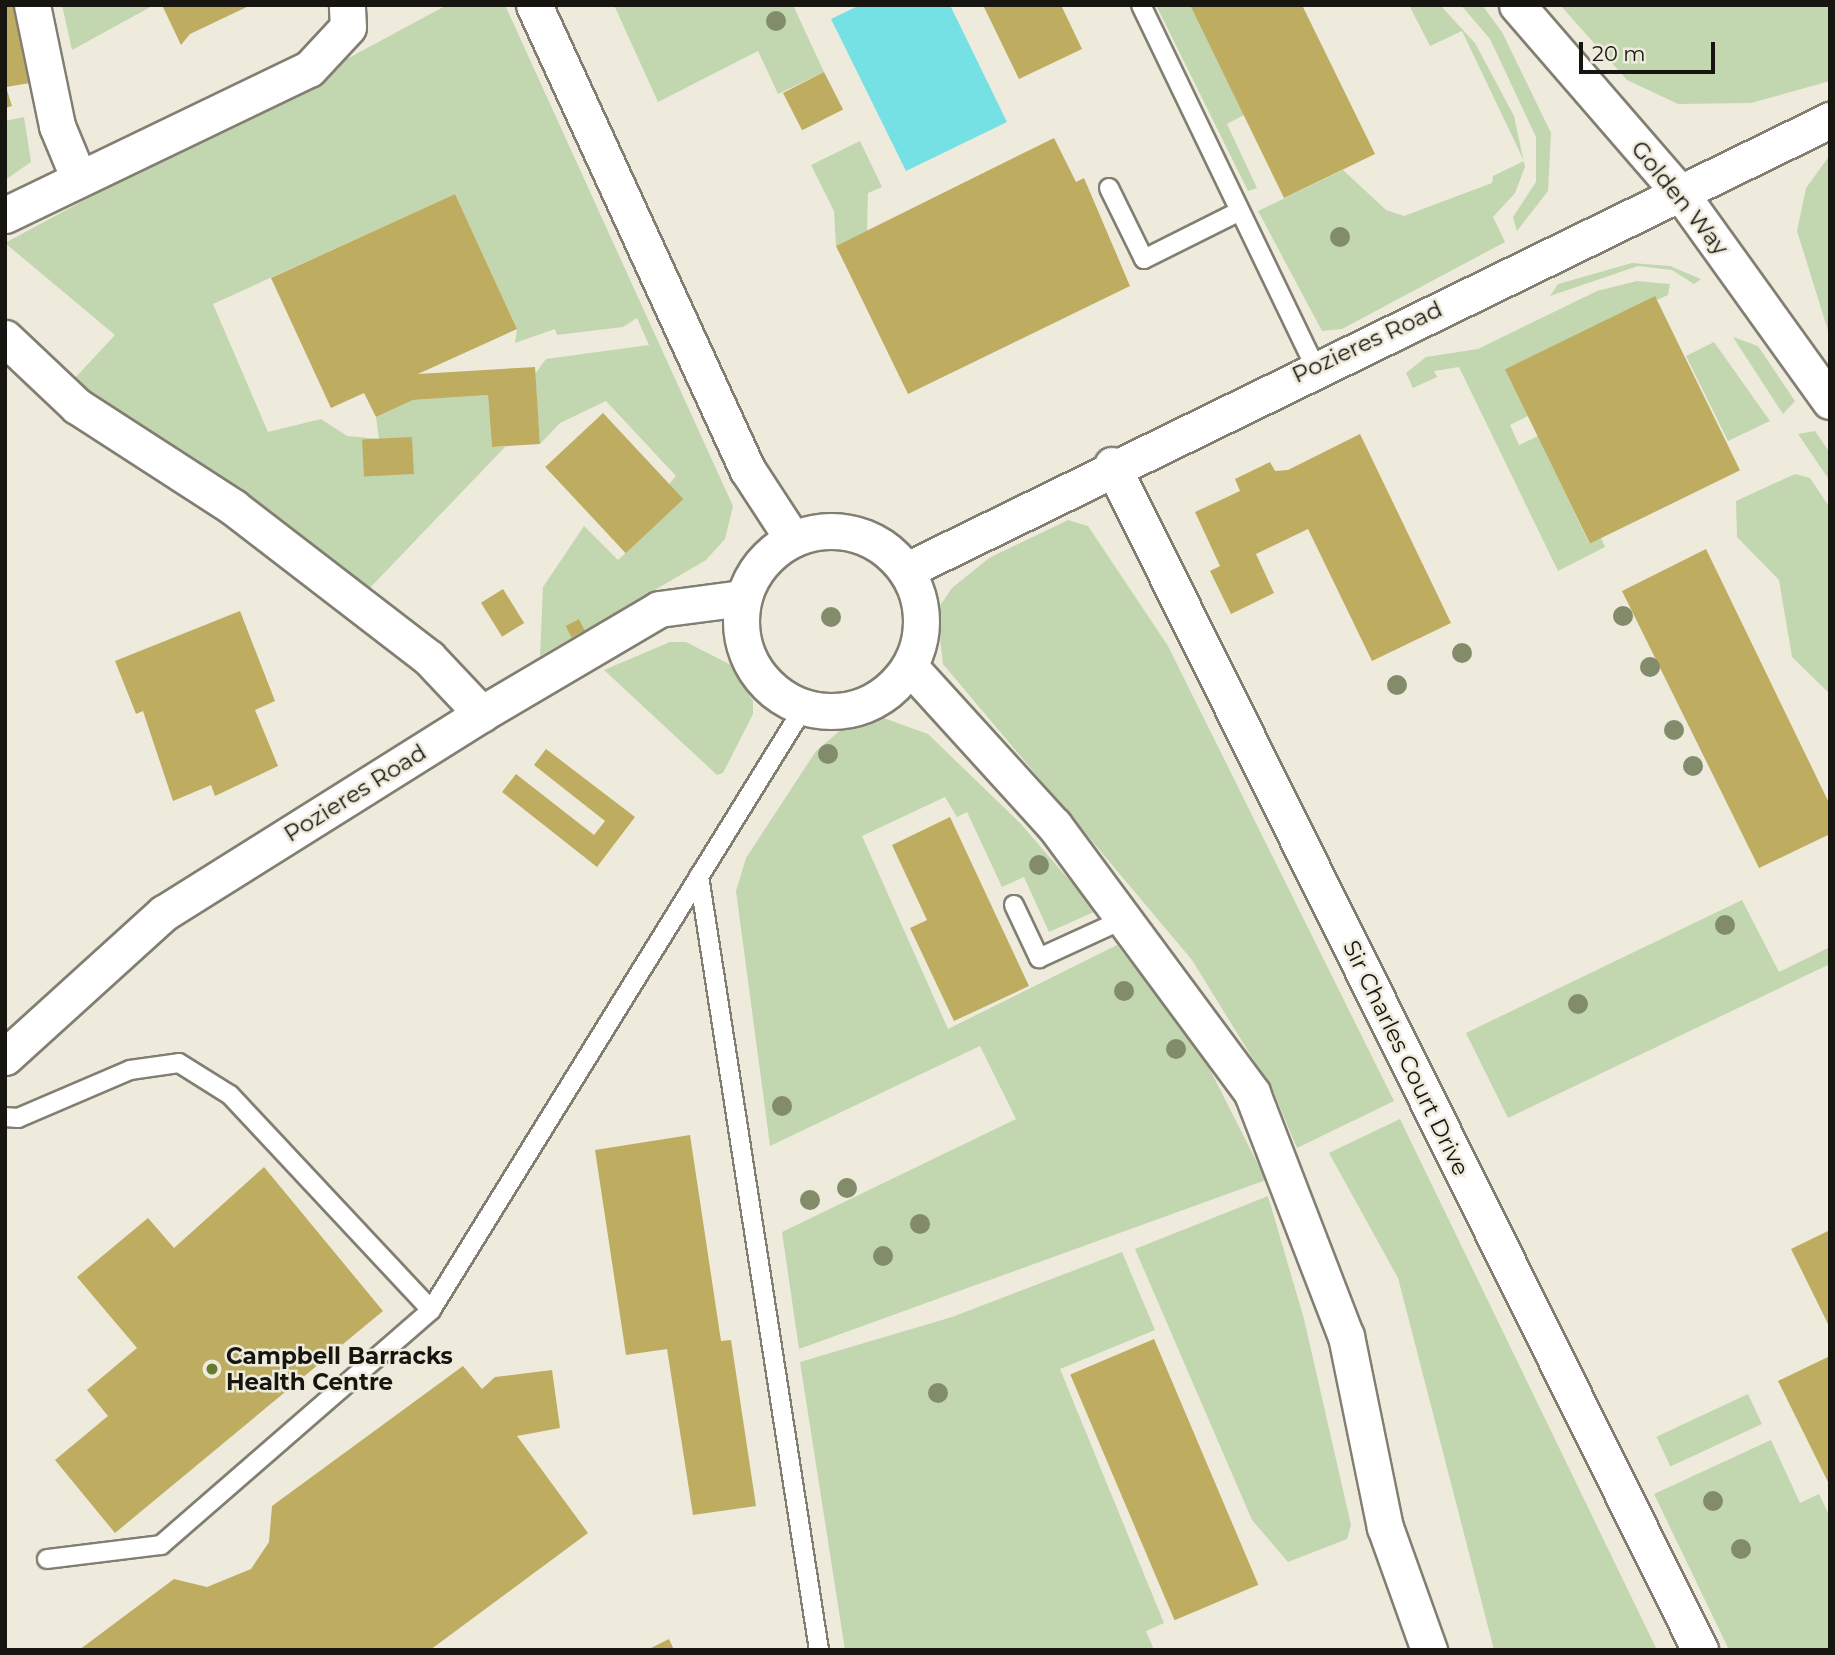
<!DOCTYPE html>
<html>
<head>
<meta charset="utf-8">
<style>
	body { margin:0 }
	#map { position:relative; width:1835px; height:1655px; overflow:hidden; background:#eeebdc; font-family:Montserrat,sans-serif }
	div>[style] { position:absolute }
	.green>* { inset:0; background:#c2d7af; transform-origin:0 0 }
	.water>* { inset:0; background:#75e1e4 }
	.building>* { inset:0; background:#bead60; transform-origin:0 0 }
	.roads { filter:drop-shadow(2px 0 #827f72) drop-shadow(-2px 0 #827f72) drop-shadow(0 2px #827f72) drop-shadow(0 -2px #827f72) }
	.lane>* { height:18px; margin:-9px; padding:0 9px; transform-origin:9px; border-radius:9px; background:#fff }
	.street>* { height:35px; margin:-17.5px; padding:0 17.5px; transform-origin:17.5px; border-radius:17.5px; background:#fff }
	.street>.ring { margin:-17.5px; padding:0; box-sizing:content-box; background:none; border:35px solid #fff; border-radius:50% }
	.trees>* { width:20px; height:20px; margin:-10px; border-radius:50%; background:#828c6b }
	.dots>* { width:19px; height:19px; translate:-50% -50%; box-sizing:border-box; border:4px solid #eeebdc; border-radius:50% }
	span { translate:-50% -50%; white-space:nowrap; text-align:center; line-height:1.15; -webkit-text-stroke:5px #eeebdc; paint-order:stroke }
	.street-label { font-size:23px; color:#161510 }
	.poi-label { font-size:23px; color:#161510; font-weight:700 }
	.left { translate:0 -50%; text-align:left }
	.frame { position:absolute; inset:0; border:7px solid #161510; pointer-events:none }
	.scale { position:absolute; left:1579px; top:42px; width:136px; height:32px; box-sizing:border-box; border:4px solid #161510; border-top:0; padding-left:9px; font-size:21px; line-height:24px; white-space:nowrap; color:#161510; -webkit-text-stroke:5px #eeebdc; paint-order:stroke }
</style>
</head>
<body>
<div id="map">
	<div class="green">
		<i style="clip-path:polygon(62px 5px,154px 5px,72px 50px)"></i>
		<i style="clip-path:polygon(447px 5px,505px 5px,733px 506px,725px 539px,706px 560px,585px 631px,579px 619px,567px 625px,573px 637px,540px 656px,543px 587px,584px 526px,618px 560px,683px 500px,669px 484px,676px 476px,606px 401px,560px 423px,540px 444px,535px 374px,546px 359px,649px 345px,637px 318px,623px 327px,557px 335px,555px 329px,515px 343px,517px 329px,455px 194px,213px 304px,268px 432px,321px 419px,347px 436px,379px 439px,376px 417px,413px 400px,488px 395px,492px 447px,505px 447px,365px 593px,161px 452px,74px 379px,115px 335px,5px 243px)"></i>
		<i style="clip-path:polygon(614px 5px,793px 5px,824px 72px,778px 94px,758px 51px,658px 102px)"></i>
		<i style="clip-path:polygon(1156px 5px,1190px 5px,1244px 115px,1227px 124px,1257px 188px,1248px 191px)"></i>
		<i style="clip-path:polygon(1409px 5px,1440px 5px,1475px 43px,1514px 116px,1525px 167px,1515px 193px,1493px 217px,1505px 242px,1342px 329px,1322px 331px,1258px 211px,1343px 170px,1386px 210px,1404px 216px,1492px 183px,1493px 176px,1524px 161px,1462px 31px,1430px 46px)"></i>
		<i style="clip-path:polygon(1461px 5px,1482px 5px,1502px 32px,1551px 133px,1548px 191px,1517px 231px,1513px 217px,1536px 182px,1536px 137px,1490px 39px)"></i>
		<i style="clip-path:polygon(1560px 5px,1830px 5px,1830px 81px,1751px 103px,1678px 104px,1627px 80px)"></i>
		<i style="clip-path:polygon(24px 117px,31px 162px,5px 180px,5px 121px)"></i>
		<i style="clip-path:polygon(860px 141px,882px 187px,868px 193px,867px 231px,836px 246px,834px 211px,811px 165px)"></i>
		<i style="clip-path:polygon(1830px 155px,1830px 337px,1797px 231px,1806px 188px)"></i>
		<i style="clip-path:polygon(1632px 263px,1670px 266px,1701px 279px,1694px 284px,1672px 270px,1638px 266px,1550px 296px,1558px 284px)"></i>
		<i style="clip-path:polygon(1637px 281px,1670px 284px,1668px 295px,1505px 369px,1528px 416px,1510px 425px,1519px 445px,1538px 436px,1589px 543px,1601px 538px,1605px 547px,1558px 571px,1459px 367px,1434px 371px,1437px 377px,1413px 388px,1406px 373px,1426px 357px,1478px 349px,1597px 291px)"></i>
		<i style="clip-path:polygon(1733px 337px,1758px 346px,1795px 401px,1783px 414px)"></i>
		<i style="clip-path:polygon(1714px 342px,1770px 421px,1728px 441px,1686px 356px)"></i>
		<i style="clip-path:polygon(1815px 431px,1830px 453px,1830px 481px,1798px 434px)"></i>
		<i style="clip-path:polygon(1795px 474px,1810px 478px,1830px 508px,1830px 694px,1792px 657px,1779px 580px,1737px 537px,1736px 501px)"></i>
		<i style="clip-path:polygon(1068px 520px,1088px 526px,1168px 646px,1394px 1101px,1297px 1148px,1274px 1093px,1192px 960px,943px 664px,937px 610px,952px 588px,989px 558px)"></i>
		<i style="clip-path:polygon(670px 642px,686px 642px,731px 665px,753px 701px,753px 714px,723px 773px,717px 775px,604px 670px)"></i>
		<i style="clip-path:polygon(878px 716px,928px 734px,1020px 823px,1096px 911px,1049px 932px,1024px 877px,1002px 887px,967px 812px,957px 817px,945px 797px,862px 836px,948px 1029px,1117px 945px,1201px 1052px,1266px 1180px,799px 1349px,782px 1232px,1016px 1119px,980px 1046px,770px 1146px,736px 891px,746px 858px,816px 751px,849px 723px)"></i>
		<i style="clip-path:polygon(1742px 900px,1779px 972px,1830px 947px,1830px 964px,1508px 1118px,1466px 1033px)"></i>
		<i style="clip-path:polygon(1400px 1119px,1657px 1650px,1494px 1650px,1398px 1278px,1329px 1153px)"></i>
		<i style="clip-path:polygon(1268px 1196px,1304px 1319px,1351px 1525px,1347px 1539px,1288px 1562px,1252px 1520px,1135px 1249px)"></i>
		<i style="clip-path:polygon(1122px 1252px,1155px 1330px,1060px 1369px,1164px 1623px,1146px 1631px,1154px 1650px,845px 1650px,800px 1362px,952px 1317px)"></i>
		<i style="left:1748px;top:1394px;width:33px;height:101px;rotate:65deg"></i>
		<i style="clip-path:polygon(1771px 1440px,1800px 1503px,1819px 1494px,1830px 1517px,1830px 1650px,1729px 1650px,1654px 1494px)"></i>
	</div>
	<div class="water">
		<i style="clip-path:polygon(860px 5px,950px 5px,1007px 122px,906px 171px,831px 19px)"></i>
	</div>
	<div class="building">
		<i style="clip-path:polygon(5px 5px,14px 5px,30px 83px,6px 87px,12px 106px,5px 108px)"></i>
		<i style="clip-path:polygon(162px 5px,251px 5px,190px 34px,181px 45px)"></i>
		<i style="clip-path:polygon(983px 5px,1061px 5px,1082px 49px,1019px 79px)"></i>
		<i style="clip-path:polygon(1190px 5px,1302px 5px,1375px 154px,1284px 198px)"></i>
		<i style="left:824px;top:72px;width:42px;height:46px;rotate:63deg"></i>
		<i style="clip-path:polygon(1054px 138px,1076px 182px,1084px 178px,1130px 286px,908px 394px,836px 246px)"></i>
		<i style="clip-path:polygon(455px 194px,517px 329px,418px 374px,535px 367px,540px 444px,492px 447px,488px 395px,413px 400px,376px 417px,364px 393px,331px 408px,271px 278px)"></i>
		<i style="left:1655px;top:296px;width:194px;height:167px;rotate:64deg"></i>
		<i style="left:603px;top:413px;width:118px;height:79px;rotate:47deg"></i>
		<i style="clip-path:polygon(1360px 434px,1451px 623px,1372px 661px,1308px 529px,1256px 554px,1274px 593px,1231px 614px,1210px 571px,1220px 566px,1195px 512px,1240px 491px,1235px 479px,1270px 462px,1275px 471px,1288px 470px)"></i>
		<i style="left:412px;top:437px;width:37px;height:50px;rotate:87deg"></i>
		<i style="clip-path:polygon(1706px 549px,1830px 805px,1830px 834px,1759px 868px,1622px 591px)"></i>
		<i style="left:503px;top:589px;width:40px;height:26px;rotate:58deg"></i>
		<i style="clip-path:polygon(240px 611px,275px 701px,255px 710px,278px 766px,215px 796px,211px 785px,173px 801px,143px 711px,136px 714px,115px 661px)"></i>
		<i style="left:579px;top:619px;width:13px;height:15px;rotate:63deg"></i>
		<i style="clip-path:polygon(546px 749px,635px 817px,597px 867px,502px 792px,516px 774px,594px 835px,605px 821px,534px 765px)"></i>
		<i style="clip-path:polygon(950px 817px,1029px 986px,954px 1021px,910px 928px,927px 920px,892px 845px)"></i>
		<i style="clip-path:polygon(690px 1135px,721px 1341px,731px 1340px,756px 1506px,693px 1515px,667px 1349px,626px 1355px,595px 1150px)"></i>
		<i style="clip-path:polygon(264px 1167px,383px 1311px,115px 1533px,55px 1460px,108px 1416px,87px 1390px,137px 1348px,77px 1277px,148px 1218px,174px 1248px)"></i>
		<i style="clip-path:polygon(1830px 1230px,1830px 1328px,1791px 1249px)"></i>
		<i style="left:1154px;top:1339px;width:267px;height:91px;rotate:67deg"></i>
		<i style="clip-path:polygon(1830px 1356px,1830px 1486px,1778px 1381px)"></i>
		<i style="clip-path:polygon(463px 1366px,482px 1389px,495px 1377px,552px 1370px,560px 1428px,517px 1436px,588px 1533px,430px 1650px,79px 1650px,174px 1579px,207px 1587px,251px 1569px,269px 1542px,272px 1506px)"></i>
		<i style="clip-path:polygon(669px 1639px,674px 1650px,647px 1650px)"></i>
	</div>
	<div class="roads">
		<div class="lane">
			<i style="left:1141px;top:5px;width:401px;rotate:64.3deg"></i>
			<i style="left:1109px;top:188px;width:79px;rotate:63.8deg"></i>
			<i style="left:1144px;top:259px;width:107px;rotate:-26.6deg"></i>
			<i style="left:699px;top:876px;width:783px;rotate:81.19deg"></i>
			<i style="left:1014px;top:905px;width:59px;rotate:64.7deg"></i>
			<i style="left:1039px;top:958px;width:94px;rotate:-24.6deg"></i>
			<i style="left:5px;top:1117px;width:13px;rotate:4deg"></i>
			<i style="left:18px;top:1118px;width:122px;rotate:-23.2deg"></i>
			<i style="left:130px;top:1070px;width:49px;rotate:-8.1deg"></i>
			<i style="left:179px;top:1063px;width:60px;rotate:32.1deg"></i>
			<i style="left:230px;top:1095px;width:294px;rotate:46.9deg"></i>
			<i style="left:431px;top:1310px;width:709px;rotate:-58.26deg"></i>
			<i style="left:47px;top:1559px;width:115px;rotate:-7deg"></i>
			<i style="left:161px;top:1545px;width:358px;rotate:-41deg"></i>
		</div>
		<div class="street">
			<i style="left:32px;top:5px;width:124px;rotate:78.3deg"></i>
			<i style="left:57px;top:126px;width:57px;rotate:67.5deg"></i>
			<i style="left:534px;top:5px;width:511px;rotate:65.34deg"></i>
			<i style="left:747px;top:469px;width:82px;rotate:56.9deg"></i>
			<i style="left:1517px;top:5px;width:250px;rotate:49.1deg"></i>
			<i style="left:1681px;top:194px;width:255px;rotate:54.3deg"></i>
			<i style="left:5px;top:215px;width:337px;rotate:-25.7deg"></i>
			<i style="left:309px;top:69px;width:57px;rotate:-47.1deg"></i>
			<i style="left:348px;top:27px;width:22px;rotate:-93deg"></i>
			<i style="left:5px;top:338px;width:99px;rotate:43.4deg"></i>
			<i style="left:77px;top:406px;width:186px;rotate:32.9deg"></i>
			<i style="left:233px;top:507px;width:247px;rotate:37.6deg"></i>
			<i style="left:429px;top:658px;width:77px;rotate:46.6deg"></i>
			<i style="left:1112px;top:465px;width:1323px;rotate:63.61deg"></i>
			<i class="ring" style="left:741px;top:531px;width:145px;height:145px"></i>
			<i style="left:907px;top:570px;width:1027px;rotate:-25.99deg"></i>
			<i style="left:910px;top:667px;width:214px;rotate:47.7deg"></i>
			<i style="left:1054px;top:825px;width:333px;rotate:53.5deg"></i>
			<i style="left:1252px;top:1093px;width:261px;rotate:68.9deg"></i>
			<i style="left:1346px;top:1336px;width:195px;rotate:78.5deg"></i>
			<i style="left:1385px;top:1527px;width:131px;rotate:70.3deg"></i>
			<i style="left:5px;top:1057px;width:215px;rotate:-42.2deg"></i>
			<i style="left:164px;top:913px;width:368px;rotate:-32.1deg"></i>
			<i style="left:476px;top:717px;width:212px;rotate:-30.5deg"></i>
			<i style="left:659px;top:609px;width:85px;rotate:-7.5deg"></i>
		</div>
	</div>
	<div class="trees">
		<i style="left:776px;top:21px"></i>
		<i style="left:1340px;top:237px"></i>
		<i style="left:1623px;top:616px"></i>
		<i style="left:831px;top:617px"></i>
		<i style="left:1462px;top:653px"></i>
		<i style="left:1650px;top:667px"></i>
		<i style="left:1397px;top:685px"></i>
		<i style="left:1674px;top:730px"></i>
		<i style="left:828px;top:754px"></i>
		<i style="left:1693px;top:766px"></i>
		<i style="left:1039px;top:865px"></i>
		<i style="left:1725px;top:925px"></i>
		<i style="left:1124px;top:991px"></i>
		<i style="left:1578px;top:1004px"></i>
		<i style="left:1176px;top:1049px"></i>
		<i style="left:782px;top:1106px"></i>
		<i style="left:847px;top:1188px"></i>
		<i style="left:810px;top:1200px"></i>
		<i style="left:920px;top:1224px"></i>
		<i style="left:883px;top:1256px"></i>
		<i style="left:938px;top:1393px"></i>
		<i style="left:1713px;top:1501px"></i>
		<i style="left:1741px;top:1549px"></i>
	</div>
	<div class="dots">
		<i style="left:212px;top:1369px;background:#657c2f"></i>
	</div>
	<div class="street-label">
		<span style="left:1680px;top:198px;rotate:51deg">Golden Way</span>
		<span style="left:1367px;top:342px;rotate:-25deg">Pozieres Road</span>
		<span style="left:355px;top:793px;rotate:-32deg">Pozieres Road</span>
		<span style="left:1406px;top:1058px;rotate:64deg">Sir Charles Court Drive</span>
	</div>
	<div class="poi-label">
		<span class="left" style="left:226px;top:1369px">Campbell Barracks<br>Health Centre</span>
	</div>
	<div class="frame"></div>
	<div class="scale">20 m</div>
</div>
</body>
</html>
